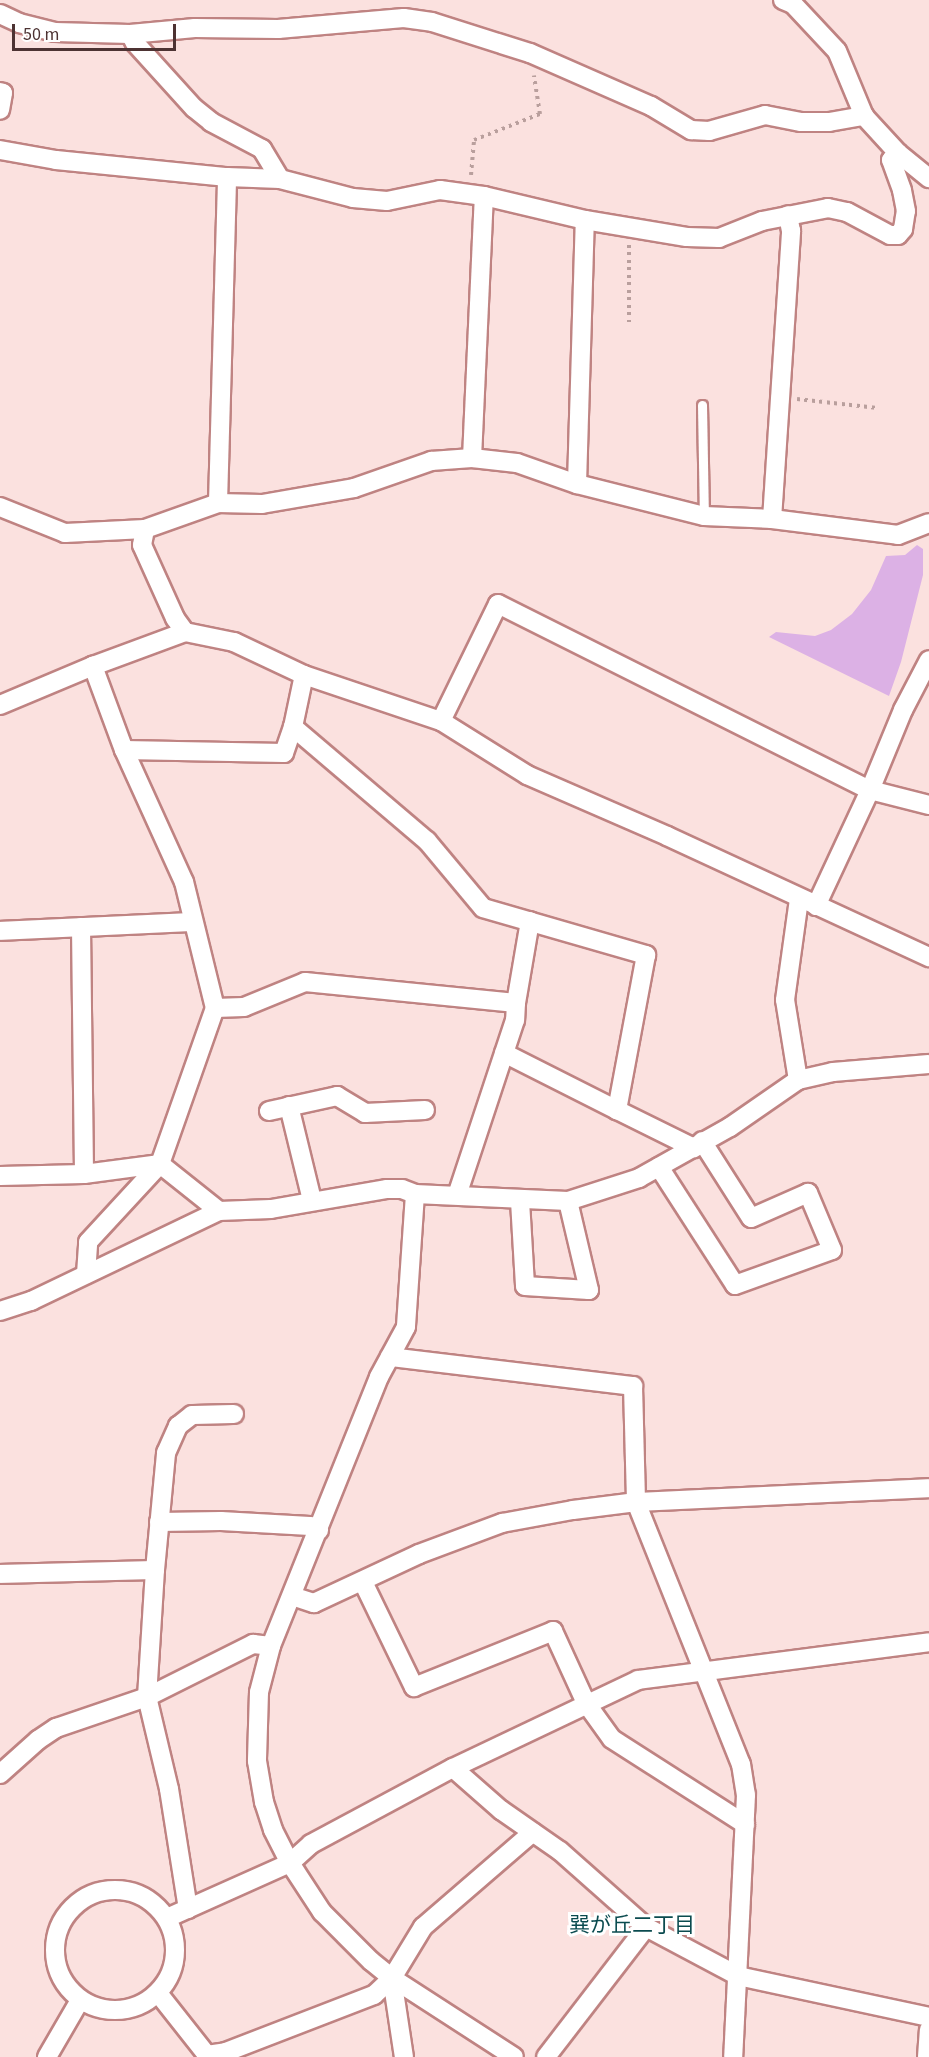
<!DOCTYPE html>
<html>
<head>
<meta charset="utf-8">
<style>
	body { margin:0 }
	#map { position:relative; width:929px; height:2057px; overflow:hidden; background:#fbe1df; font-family:"Source Sans 3","Noto Sans JP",sans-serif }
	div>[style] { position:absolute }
	.water>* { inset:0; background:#dcb1e5 }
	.path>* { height:4px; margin-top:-2px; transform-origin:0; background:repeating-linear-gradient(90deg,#b99f9d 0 3px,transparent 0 7.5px) }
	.roads { filter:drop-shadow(2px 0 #bf8382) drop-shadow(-2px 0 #bf8382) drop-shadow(0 2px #bf8382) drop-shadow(0 -2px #bf8382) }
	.lane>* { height:9px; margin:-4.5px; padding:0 4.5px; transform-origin:4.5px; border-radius:4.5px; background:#fff }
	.street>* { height:18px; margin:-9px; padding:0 9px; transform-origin:9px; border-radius:9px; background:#fff }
	.street>.ring { margin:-9px; padding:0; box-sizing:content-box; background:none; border:18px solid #fff; border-radius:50% }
	span { translate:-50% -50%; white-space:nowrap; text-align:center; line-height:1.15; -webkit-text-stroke:6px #fff; paint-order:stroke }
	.neighbourhood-label { font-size:21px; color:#0b4b4f }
	.scale { position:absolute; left:12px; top:24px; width:164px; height:27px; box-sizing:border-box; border:3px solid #4d3333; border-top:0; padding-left:8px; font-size:18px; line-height:21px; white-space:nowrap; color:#4d3333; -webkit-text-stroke:4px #fff; paint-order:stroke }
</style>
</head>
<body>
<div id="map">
	<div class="water">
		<i style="clip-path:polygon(917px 545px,923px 549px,923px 575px,901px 662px,889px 696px,769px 637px,776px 632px,815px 636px,831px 630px,852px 614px,871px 590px,886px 556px,905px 555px)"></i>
	</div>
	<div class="path">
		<i style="left:471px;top:175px;width:35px;rotate:-85deg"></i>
		<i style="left:474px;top:140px;width:71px;rotate:-21.5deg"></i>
		<i style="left:540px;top:114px;width:39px;rotate:-99deg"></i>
		<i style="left:629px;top:245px;width:77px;rotate:90deg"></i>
		<i style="left:797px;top:399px;width:81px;rotate:6.4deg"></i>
	</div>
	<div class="roads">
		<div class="lane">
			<i style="left:702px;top:405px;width:111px;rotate:89deg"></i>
		</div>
		<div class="street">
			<i style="left:783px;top:0;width:11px;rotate:22deg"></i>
			<i style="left:793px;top:4px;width:64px;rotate:46.9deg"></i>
			<i style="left:837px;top:51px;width:70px;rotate:67.4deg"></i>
			<i style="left:864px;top:116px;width:50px;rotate:47.4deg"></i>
			<i style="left:898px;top:153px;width:40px;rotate:39deg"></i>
			<i style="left:0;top:14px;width:21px;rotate:25deg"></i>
			<i style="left:19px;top:23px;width:37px;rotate:14deg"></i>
			<i style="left:55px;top:32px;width:75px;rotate:1.5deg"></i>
			<i style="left:130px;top:34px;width:65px;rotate:-5.3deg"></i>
			<i style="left:195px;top:28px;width:83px;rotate:0.7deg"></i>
			<i style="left:278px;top:29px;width:126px;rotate:-5deg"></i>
			<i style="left:404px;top:18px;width:28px;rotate:8deg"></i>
			<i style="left:432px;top:22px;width:103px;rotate:17.6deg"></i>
			<i style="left:530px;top:53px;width:132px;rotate:23.7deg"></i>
			<i style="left:651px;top:106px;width:47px;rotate:31deg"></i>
			<i style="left:691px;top:130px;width:18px;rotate:3deg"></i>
			<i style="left:709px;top:131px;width:58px;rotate:-15.9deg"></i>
			<i style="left:765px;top:115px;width:37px;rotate:11deg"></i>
			<i style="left:801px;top:122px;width:28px"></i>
			<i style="left:829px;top:122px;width:36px;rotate:-10deg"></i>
			<i style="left:130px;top:34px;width:10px;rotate:61deg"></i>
			<i style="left:135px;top:43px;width:88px;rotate:47.8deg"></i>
			<i style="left:194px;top:108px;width:22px;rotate:39deg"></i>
			<i style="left:211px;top:122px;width:58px;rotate:27.9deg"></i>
			<i style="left:262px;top:149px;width:35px;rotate:59deg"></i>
			<i style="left:0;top:92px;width:3px;rotate:18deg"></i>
			<i style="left:3px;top:93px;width:17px;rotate:100deg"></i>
			<i style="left:0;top:150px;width:57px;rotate:10.1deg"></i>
			<i style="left:56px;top:160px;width:172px;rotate:5.7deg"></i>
			<i style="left:227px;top:177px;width:53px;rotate:2.2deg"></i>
			<i style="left:280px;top:179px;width:75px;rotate:14.6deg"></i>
			<i style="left:353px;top:198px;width:34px;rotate:5deg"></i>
			<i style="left:387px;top:201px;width:54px;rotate:-11.7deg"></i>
			<i style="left:440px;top:190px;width:44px;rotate:7.8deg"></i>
			<i style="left:484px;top:196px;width:104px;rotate:13.4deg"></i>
			<i style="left:585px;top:220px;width:103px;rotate:9.5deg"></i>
			<i style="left:687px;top:237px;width:32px;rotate:2deg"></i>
			<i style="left:719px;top:238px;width:46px;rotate:-21.6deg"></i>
			<i style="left:762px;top:221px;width:67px;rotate:-11.1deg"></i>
			<i style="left:828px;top:208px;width:19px;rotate:12deg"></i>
			<i style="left:847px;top:212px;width:49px;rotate:28.1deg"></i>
			<i style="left:890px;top:235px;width:8px"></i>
			<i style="left:898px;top:235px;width:8px;rotate:-50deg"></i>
			<i style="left:903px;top:229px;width:18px;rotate:-81deg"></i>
			<i style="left:906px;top:211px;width:21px;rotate:-101deg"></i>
			<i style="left:902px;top:190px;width:32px;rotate:-110deg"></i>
			<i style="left:891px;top:160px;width:10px;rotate:-45deg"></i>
			<i style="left:472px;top:458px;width:262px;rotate:-87.4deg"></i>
			<i style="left:577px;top:484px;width:264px;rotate:-88.3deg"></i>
			<i style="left:218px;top:503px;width:326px;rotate:-88.4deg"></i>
			<i style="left:0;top:507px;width:70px;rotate:21.8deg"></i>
			<i style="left:65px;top:533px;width:80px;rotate:-2.9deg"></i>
			<i style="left:772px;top:519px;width:289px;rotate:-86.2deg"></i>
			<i style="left:791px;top:231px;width:16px;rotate:-101deg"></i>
			<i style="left:185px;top:632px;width:17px;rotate:-126deg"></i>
			<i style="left:175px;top:618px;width:80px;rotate:-114.3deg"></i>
			<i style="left:142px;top:545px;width:16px;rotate:-79deg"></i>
			<i style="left:145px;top:529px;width:77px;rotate:-19.6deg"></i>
			<i style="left:218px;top:503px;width:44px;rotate:1.3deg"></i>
			<i style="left:262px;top:504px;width:93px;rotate:-9.9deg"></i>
			<i style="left:354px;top:488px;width:82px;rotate:-19.3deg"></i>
			<i style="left:431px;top:461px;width:41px;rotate:-4.2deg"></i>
			<i style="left:472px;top:458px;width:45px;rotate:6.3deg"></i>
			<i style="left:517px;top:463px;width:64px;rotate:19.3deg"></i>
			<i style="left:577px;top:484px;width:131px;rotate:14.1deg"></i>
			<i style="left:704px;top:516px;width:68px;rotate:2.5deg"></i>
			<i style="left:772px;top:519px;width:127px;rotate:7.2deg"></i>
			<i style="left:898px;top:535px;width:33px;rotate:-21deg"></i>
			<i style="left:0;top:705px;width:101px;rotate:-22.8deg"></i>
			<i style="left:93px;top:666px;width:98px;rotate:-20.3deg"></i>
			<i style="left:185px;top:632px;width:50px;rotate:11.5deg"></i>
			<i style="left:234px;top:642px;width:77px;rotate:25.2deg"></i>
			<i style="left:304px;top:675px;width:145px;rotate:18.6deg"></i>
			<i style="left:441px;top:721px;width:102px;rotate:32.1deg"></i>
			<i style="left:527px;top:775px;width:153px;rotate:23.5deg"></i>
			<i style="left:667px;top:836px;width:289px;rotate:24.8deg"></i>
			<i style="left:441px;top:721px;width:130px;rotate:-64deg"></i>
			<i style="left:498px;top:604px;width:416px;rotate:26.6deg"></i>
			<i style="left:870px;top:790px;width:61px;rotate:14.3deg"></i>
			<i style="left:293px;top:727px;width:176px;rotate:40.4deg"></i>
			<i style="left:427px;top:841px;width:87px;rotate:50.1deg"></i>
			<i style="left:483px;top:908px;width:170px;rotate:16.1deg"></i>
			<i style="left:646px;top:955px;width:158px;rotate:100.6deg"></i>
			<i style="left:617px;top:1110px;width:86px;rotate:26.3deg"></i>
			<i style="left:124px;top:750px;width:160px;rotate:1.1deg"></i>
			<i style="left:284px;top:753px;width:28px;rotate:-71deg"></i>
			<i style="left:293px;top:727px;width:53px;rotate:-78.1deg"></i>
			<i style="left:816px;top:906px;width:128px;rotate:-65deg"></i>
			<i style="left:870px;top:790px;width:87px;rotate:-67.6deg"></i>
			<i style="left:903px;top:710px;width:56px;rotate:-62.5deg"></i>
			<i style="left:81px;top:927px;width:247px;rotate:89.3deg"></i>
			<i style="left:0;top:931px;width:193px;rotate:-2.7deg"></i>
			<i style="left:516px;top:1003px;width:83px;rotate:-80.3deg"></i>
			<i style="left:215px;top:1008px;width:29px;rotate:-2deg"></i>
			<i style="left:244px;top:1007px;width:66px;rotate:-22.3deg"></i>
			<i style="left:305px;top:982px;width:212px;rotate:5.7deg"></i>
			<i style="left:516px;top:1003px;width:17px;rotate:93deg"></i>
			<i style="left:515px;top:1020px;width:184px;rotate:108.3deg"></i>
			<i style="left:504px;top:1053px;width:127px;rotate:26.8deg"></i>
			<i style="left:798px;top:1080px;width:81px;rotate:-99.2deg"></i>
			<i style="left:785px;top:1000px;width:102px;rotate:-82.1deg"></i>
			<i style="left:289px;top:1106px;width:97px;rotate:76.3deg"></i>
			<i style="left:269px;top:1111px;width:70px;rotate:-12.4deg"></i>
			<i style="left:337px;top:1096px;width:33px;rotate:31deg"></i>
			<i style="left:365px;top:1113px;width:60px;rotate:-2.9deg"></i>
			<i style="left:659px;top:1167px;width:140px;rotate:57.2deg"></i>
			<i style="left:735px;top:1285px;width:103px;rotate:-19.8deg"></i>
			<i style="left:832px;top:1250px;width:62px;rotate:-112.8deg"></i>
			<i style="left:808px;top:1193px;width:62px;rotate:156.3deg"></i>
			<i style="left:751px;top:1218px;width:91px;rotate:-122.5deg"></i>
			<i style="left:0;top:1176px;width:84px;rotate:-1.4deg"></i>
			<i style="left:84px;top:1174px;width:77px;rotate:-7.5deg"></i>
			<i style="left:160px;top:1164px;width:165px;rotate:-70.6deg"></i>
			<i style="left:215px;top:1008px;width:130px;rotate:-103.8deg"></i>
			<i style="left:184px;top:882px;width:145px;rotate:-114.4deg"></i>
			<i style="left:124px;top:750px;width:90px;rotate:-110.3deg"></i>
			<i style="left:415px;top:1194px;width:133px;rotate:93.9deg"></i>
			<i style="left:406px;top:1327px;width:57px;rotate:118.4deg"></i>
			<i style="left:379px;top:1377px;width:290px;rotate:111.9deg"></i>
			<i style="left:271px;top:1646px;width:48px;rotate:104.6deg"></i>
			<i style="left:259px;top:1692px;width:69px;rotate:91.7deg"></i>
			<i style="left:257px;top:1761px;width:42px;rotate:80.3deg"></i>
			<i style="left:264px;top:1802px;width:29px;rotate:72deg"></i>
			<i style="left:273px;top:1830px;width:37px;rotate:63deg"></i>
			<i style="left:290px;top:1863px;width:59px;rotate:56.9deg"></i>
			<i style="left:322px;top:1912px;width:69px;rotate:45deg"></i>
			<i style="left:371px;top:1961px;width:27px;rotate:39deg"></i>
			<i style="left:392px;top:1978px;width:145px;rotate:32.9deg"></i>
			<i style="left:520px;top:1201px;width:85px;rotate:86.6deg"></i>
			<i style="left:525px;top:1286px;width:64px;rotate:3.6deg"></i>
			<i style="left:589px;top:1290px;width:91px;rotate:-103.3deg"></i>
			<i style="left:86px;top:1274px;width:32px;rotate:-86deg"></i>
			<i style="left:88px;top:1242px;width:106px;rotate:-47.3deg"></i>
			<i style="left:160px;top:1164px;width:75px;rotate:38.5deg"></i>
			<i style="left:0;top:1311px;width:33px;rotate:-18deg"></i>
			<i style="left:31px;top:1301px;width:208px;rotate:-25.6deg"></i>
			<i style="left:219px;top:1211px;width:52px;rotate:-2.2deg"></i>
			<i style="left:271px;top:1209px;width:118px;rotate:-9.8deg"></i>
			<i style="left:387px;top:1189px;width:15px"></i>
			<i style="left:402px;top:1189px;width:14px;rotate:21deg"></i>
			<i style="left:415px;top:1194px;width:153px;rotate:2.6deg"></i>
			<i style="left:568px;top:1201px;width:75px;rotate:-17.9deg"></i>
			<i style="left:639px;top:1178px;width:104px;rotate:-29.3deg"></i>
			<i style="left:730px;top:1127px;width:83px;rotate:-34.7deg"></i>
			<i style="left:798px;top:1080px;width:36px;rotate:-13deg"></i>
			<i style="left:833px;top:1072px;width:96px;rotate:-4.8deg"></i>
			<i style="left:390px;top:1357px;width:245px;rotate:6.8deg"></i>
			<i style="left:633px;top:1386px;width:116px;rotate:88.5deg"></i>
			<i style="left:636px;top:1502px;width:282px;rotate:68.2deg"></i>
			<i style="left:741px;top:1764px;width:31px;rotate:81deg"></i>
			<i style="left:746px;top:1795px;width:262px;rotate:92.8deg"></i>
			<i style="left:159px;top:1522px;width:62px;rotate:-0.9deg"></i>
			<i style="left:221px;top:1521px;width:89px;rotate:3.2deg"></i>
			<i style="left:310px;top:1526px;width:10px;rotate:24deg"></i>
			<i style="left:0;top:1574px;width:155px;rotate:-1.5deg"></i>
			<i style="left:363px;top:1582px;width:117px;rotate:64.1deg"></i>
			<i style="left:414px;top:1687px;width:150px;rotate:-21.9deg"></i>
			<i style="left:553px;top:1631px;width:79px;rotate:65.4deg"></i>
			<i style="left:586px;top:1703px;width:44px;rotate:54.2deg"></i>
			<i style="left:612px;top:1739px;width:158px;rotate:32.6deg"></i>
			<i style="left:292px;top:1596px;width:23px;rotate:18deg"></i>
			<i style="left:314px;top:1603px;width:116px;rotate:-25deg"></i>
			<i style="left:419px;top:1554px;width:89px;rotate:-20.5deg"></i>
			<i style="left:502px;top:1523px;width:72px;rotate:-10.4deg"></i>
			<i style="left:573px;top:1510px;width:64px;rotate:-7.2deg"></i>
			<i style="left:636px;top:1502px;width:293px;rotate:-2.7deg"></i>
			<i style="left:453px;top:1768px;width:64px;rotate:41.2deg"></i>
			<i style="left:501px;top:1810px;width:72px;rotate:34.8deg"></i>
			<i style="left:560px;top:1851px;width:115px;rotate:41.5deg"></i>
			<i style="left:646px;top:1927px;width:104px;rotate:28deg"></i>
			<i style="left:738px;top:1976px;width:195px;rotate:12.1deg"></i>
			<i style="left:0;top:1774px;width:51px;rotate:-41.8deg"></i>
			<i style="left:38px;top:1740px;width:22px;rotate:-34deg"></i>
			<i style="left:56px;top:1728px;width:96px;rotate:-18.8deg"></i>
			<i style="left:147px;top:1697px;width:119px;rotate:-26.6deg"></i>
			<i style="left:253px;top:1644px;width:18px;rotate:6deg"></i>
			<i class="ring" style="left:55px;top:1890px;width:102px;height:102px"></i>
			<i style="left:188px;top:1909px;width:121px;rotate:-99deg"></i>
			<i style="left:169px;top:1789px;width:95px;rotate:-103.4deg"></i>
			<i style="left:147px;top:1697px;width:127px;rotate:-86.4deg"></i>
			<i style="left:155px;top:1570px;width:118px;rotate:-84.6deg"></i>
			<i style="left:166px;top:1453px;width:30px;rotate:-66deg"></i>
			<i style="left:178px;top:1426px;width:18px;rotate:-38deg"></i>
			<i style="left:192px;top:1415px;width:42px;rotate:-1.4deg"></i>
			<i style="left:167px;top:1918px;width:135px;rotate:-24.1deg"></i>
			<i style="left:290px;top:1863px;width:28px;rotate:-42deg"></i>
			<i style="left:311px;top:1844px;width:161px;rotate:-28.2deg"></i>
			<i style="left:453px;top:1768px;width:205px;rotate:-25.4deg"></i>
			<i style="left:638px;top:1680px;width:293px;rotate:-7.4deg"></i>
			<i style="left:392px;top:1978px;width:80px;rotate:81.4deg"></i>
			<i style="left:158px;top:1993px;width:79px;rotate:51.7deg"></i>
			<i style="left:207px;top:2055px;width:19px;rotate:-9deg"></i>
			<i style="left:47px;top:2057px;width:66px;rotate:-59.9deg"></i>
			<i style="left:228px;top:2057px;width:5px;rotate:-112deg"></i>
			<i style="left:226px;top:2052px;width:159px;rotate:-21.1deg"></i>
			<i style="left:374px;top:1995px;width:25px;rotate:-43deg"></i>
			<i style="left:392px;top:1978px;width:60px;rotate:-58.7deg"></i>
			<i style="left:423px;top:1927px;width:145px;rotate:-40.8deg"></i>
			<i style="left:546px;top:2057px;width:164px;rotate:-52.4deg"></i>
			<i style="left:927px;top:2057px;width:27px;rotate:-86deg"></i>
		</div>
	</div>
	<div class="neighbourhood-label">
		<span style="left:632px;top:1925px">巽が丘二丁目</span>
	</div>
	<div class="scale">50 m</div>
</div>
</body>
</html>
